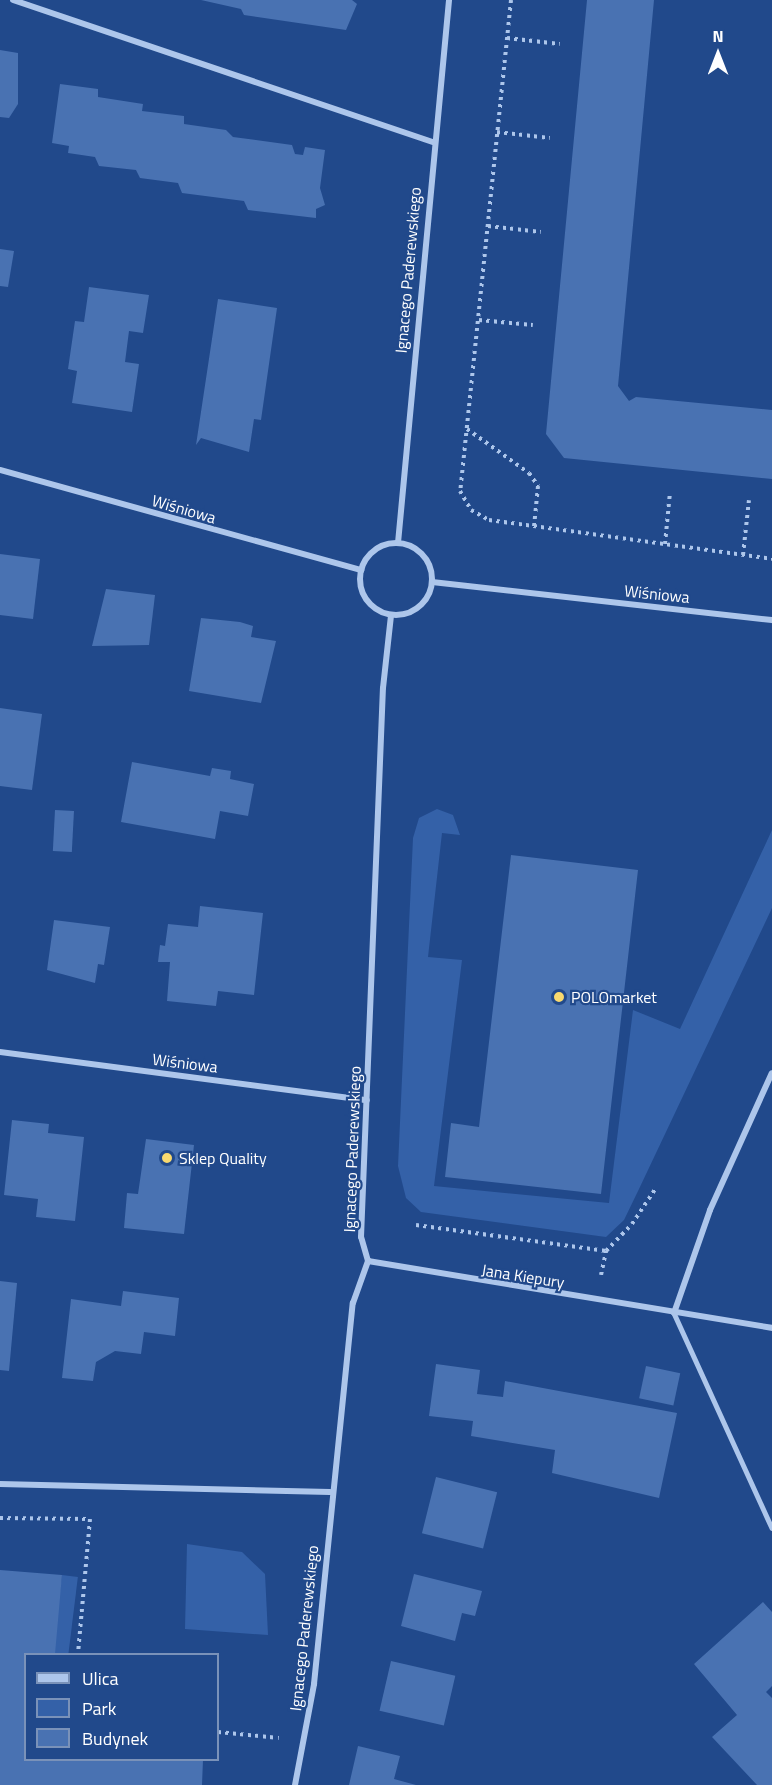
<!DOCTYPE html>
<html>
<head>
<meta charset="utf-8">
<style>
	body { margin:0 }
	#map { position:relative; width:772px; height:1785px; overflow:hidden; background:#21498b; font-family:"Titillium Web",sans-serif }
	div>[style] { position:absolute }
	.green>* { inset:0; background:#3461a8; transform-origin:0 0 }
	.building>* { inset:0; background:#4972b2; transform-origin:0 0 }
	.path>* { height:4px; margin-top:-2px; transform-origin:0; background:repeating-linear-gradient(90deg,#adc6eb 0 3px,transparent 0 7.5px) }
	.lane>* { height:4.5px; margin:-2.25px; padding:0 2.25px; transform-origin:2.25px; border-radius:2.25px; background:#adc6eb }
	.street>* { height:6px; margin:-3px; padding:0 3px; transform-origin:3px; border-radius:3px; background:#adc6eb }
	.street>.ring { margin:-3px; padding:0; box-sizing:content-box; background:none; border:6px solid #adc6eb; border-radius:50% }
	.dots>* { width:16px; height:16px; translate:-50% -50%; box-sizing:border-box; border:3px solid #21498b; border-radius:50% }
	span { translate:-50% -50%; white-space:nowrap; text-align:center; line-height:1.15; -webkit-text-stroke:4.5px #21498b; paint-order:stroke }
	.street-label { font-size:16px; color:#fff }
	.poi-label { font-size:16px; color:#fff }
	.left { translate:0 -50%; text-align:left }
	.legend { position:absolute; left:24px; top:1653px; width:195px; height:108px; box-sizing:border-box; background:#21498b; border:2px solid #7a92b9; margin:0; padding:8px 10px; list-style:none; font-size:18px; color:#fff }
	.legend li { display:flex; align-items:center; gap:12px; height:30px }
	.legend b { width:30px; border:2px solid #7a92b9 }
	.north { position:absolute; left:688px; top:24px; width:60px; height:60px; -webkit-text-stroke:4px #21498b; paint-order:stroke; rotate:0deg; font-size:16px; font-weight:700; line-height:24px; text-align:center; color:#fff }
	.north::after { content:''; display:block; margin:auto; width:21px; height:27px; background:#fff; clip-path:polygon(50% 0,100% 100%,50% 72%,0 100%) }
</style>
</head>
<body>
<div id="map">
	<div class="green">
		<i style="clip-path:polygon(437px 809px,453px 815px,460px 835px,442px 833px,428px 957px,462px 960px,434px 1186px,609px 1203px,633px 1010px,680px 1029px,772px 830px,772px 908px,639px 1189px,624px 1220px,606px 1237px,421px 1212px,406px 1198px,398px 1166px,413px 838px,419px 818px)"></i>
		<i style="clip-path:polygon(187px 1544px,242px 1552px,265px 1574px,268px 1635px,185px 1629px)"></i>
		<i style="left:62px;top:1575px;width:16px;height:79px;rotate:7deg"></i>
	</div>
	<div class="building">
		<i style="clip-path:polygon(201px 0,352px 0,357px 4px,346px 30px,244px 15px,241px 9px)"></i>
		<i style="clip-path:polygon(587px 0,654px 0,618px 386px,629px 401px,636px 397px,772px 410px,772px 479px,564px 458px,546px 434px)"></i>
		<i style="clip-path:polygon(0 50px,18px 53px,18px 104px,9px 118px,0 117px)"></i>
		<i style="clip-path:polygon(60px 84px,98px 89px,98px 97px,143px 104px,142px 111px,184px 116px,184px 124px,226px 130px,233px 137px,292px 145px,295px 154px,303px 155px,305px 147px,325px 150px,320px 188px,325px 205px,316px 209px,316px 218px,248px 210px,244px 201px,182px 193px,178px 183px,140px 178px,136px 170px,99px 166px,95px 157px,68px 153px,69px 146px,52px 143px)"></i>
		<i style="clip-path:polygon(0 249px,14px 251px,8px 287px,0 286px)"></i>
		<i style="clip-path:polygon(89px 287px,149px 295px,143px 333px,129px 331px,125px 362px,139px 364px,132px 412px,72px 403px,77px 371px,68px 369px,75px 321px,84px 322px)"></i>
		<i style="clip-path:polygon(218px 299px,277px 308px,261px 420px,254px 419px,249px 452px,201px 438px,196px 445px)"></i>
		<i style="clip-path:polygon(0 554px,40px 559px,33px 619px,0 615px)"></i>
		<i style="clip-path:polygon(106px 589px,155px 595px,149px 645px,92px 646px)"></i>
		<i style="clip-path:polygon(201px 618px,240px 622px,253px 626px,251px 637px,276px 641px,261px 703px,189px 691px)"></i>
		<i style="clip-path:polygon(0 708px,42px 714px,32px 790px,0 786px)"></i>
		<i style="clip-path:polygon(132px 762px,210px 776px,212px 768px,231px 771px,230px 779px,254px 784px,248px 816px,220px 811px,215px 839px,121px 822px)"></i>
		<i style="left:55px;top:810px;width:19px;height:41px;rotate:3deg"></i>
		<i style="clip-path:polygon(511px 855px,638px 870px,601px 1194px,445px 1177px,451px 1123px,479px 1127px)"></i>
		<i style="clip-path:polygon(200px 906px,263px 913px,254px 995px,218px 991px,216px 1006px,167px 1001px,170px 962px,158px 962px,160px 945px,165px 946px,168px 924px,198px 927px)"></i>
		<i style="clip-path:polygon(54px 920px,110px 927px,104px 965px,98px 964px,95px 983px,47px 970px)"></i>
		<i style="clip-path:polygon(12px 1120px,49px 1124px,48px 1133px,84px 1137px,75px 1221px,36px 1217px,38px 1199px,4px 1195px)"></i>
		<i style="clip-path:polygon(146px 1139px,194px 1145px,184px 1234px,124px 1228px,127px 1193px,138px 1194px)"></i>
		<i style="clip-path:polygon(0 1281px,17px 1283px,9px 1371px,0 1370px)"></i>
		<i style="clip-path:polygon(123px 1291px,179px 1298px,175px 1336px,144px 1332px,141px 1354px,115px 1351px,96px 1362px,93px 1381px,62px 1378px,71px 1299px,121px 1306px)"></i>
		<i style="clip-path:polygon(436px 1364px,480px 1370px,477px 1394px,503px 1397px,505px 1381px,677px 1413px,659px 1498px,552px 1473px,555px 1450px,471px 1436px,473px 1421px,429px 1416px)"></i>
		<i style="left:646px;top:1366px;width:35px;height:33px;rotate:12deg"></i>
		<i style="left:436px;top:1477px;width:63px;height:58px;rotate:14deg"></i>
		<i style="clip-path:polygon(0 1570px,62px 1575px,55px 1654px,26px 1654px,26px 1760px,203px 1760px,202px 1785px,0 1785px)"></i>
		<i style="clip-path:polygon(414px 1574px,482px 1591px,475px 1616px,462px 1613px,455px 1641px,401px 1626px)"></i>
		<i style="clip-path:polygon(763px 1602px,772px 1612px,772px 1686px,766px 1692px,772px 1698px,772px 1785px,757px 1785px,712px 1737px,737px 1715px,694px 1664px)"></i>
		<i style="left:391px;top:1661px;width:66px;height:51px;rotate:13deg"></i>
		<i style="clip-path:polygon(358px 1746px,400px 1756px,394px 1779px,416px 1785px,349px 1785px)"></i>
	</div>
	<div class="path">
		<i style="left:511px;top:0;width:494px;rotate:95.9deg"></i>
		<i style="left:460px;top:491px;width:22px;rotate:60deg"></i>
		<i style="left:471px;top:510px;width:21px;rotate:29deg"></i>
		<i style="left:489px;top:520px;width:286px;rotate:7.8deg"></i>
		<i style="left:507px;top:38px;width:53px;rotate:6.5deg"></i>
		<i style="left:497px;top:132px;width:53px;rotate:6.5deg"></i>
		<i style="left:488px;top:226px;width:53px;rotate:6.5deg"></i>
		<i style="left:479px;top:320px;width:54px;rotate:5.3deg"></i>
		<i style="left:467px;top:429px;width:76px;rotate:35.4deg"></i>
		<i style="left:529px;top:473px;width:16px;rotate:55deg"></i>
		<i style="left:538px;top:486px;width:41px;rotate:95.6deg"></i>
		<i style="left:665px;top:544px;width:52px;rotate:-84.5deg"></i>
		<i style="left:743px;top:555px;width:55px;rotate:-83.8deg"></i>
		<i style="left:416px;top:1225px;width:192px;rotate:7.8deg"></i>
		<i style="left:601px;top:1275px;width:25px;rotate:-78deg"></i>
		<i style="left:606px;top:1251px;width:37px;rotate:-46deg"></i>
		<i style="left:632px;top:1224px;width:43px;rotate:-56.3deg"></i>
		<i style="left:0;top:1518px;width:90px;rotate:0.6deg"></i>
		<i style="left:90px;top:1519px;width:136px;rotate:95.1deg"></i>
		<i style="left:218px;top:1732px;width:61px;rotate:5.6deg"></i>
	</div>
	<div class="lane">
		<i style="left:674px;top:1313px;width:236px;rotate:65.5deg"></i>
	</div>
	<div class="street">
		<i style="left:13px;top:0;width:443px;rotate:18.7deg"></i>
		<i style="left:0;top:470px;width:375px;rotate:15.5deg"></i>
		<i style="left:398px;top:543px;width:545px;rotate:-84.63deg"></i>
		<i class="ring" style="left:360px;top:543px;width:66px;height:66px"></i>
		<i style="left:432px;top:582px;width:342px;rotate:6.4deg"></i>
		<i style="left:0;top:1052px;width:370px;rotate:7.5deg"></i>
		<i style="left:368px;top:1261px;width:410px;rotate:9.4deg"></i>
		<i style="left:674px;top:1313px;width:109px;rotate:-70.7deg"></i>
		<i style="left:710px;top:1210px;width:150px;rotate:-65.7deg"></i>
		<i style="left:0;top:1484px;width:330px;rotate:1.4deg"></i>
		<i style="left:295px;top:1785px;width:103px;rotate:-79.3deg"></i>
		<i style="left:314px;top:1684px;width:383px;rotate:-84.2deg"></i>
		<i style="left:353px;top:1303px;width:45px;rotate:-70.3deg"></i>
		<i style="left:368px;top:1261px;width:25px;rotate:-106deg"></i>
		<i style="left:361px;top:1237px;width:549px;rotate:-87.71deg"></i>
		<i style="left:383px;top:688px;width:73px;rotate:-83.7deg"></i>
	</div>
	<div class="dots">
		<i style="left:559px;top:997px;background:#f8d96f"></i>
		<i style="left:167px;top:1158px;background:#f8d96f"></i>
	</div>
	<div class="street-label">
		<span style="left:408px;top:270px;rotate:-85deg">Ignacego Paderewskiego</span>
		<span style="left:184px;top:509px;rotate:16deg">Wiśniowa</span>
		<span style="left:657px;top:594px;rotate:6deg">Wiśniowa</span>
		<span style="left:185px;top:1063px;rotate:7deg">Wiśniowa</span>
		<span style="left:352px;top:1149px;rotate:-88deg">Ignacego Paderewskiego</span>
		<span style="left:523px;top:1276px;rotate:9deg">Jana Kiepury</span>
		<span style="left:304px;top:1628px;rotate:-84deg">Ignacego Paderewskiego</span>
	</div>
	<div class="poi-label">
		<span class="left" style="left:571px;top:997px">POLOmarket</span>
		<span class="left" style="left:179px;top:1158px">Sklep Quality</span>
	</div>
	<ul class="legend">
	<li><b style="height:8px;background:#adc6eb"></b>Ulica</li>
	<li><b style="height:16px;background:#3461a8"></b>Park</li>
	<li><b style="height:16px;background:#4972b2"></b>Budynek</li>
	</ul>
	<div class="north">N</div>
</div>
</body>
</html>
